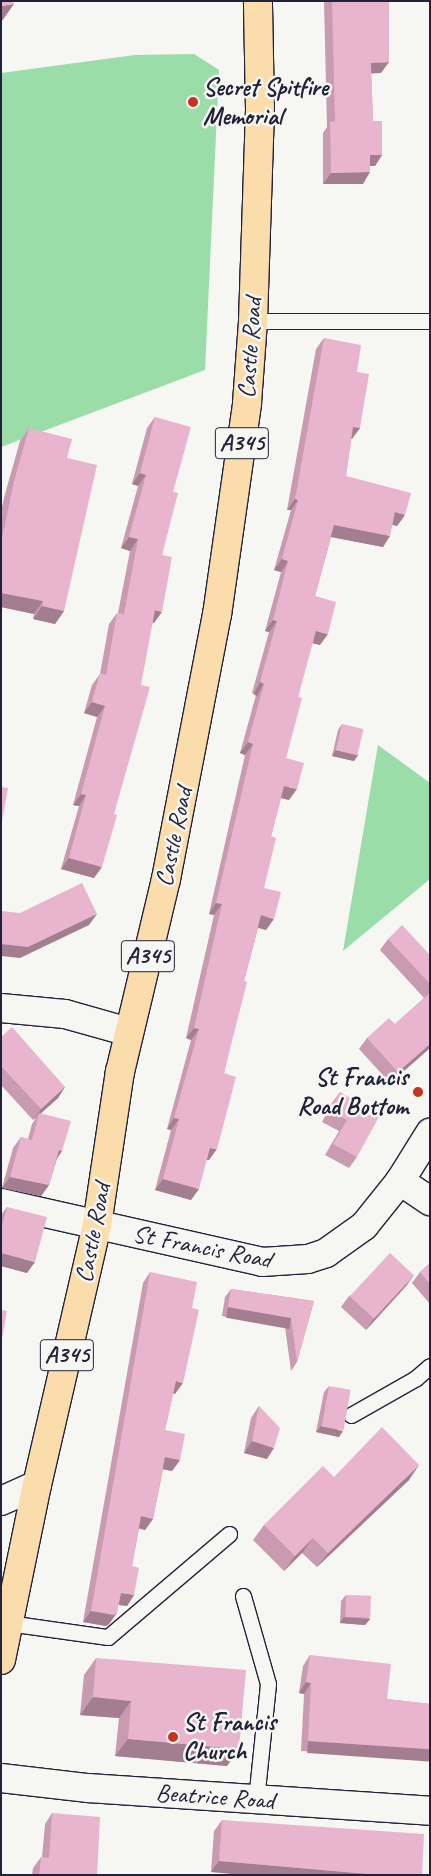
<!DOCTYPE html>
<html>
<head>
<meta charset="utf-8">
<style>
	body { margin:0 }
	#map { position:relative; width:431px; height:1876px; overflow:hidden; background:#f6f6f2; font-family:Caveat,sans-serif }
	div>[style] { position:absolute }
	.green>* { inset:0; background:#9adda9 }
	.roads { filter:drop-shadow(1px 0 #22223b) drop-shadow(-1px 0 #22223b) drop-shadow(0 1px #22223b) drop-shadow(0 -1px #22223b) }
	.service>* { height:15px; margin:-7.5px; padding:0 7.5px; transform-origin:7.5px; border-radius:7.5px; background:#f6f6f2 }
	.minor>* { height:28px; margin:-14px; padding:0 14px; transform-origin:14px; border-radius:14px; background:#f6f6f2 }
	.primary>* { height:28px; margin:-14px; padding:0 14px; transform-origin:14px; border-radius:14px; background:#faddab }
	.wall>* { inset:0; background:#c89bb1 }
	.shaded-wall>* { inset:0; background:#a27e90; transform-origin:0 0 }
	.building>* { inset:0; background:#e8b4ce; transform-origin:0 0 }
	.dots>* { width:14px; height:14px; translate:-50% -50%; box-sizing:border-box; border:2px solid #f6f6f2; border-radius:50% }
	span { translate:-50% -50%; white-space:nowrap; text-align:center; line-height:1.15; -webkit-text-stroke:5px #f6f6f2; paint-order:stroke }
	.shield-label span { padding:1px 4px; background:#f6f6f2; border:1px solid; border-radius:4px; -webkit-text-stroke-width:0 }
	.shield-label { font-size:24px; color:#22223b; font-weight:700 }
	.poi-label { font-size:25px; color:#22223b; font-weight:700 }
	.left { translate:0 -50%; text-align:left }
	.right { translate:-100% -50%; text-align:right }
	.street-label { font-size:25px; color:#22223b }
	.frame { position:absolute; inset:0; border:2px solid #22223b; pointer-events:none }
</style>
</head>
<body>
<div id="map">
	<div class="green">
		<i style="clip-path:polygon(194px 54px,219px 70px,205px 370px,1px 447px,1px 73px,135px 55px)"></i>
		<i style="clip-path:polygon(378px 745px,430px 783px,430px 879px,343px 951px)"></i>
	</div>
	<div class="roads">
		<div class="service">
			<i style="left:253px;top:321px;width:177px"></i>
			<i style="left:351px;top:1415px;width:75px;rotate:-29.6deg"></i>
			<i style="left:416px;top:1378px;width:18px;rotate:-41deg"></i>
			<i style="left:243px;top:1596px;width:91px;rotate:74.1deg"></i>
			<i style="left:268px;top:1684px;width:117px;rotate:95.9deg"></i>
			<i style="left:8px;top:1623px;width:101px;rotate:8deg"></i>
			<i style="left:108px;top:1637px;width:159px;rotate:-40.4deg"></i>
		</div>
		<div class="minor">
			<i style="left:1px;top:1008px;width:64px;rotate:5.4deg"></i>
			<i style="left:65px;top:1014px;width:66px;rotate:15.7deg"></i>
			<i style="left:400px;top:1181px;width:36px;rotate:34deg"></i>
			<i style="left:1px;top:1203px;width:268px;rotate:12.7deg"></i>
			<i style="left:262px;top:1262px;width:46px;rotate:-3.7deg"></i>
			<i style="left:308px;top:1259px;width:19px;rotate:-18deg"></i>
			<i style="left:326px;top:1253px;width:47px;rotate:-35.4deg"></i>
			<i style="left:364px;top:1226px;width:58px;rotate:-51.3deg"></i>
			<i style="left:400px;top:1181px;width:57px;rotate:-58deg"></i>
			<i style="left:1px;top:1501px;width:39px;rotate:-24deg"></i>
			<i style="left:1px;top:1778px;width:88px;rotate:6.6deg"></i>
			<i style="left:88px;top:1788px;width:343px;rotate:3.8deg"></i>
		</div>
		<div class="primary">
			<i style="left:1px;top:1660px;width:179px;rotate:-78.4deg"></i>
			<i style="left:37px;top:1485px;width:267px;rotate:-77deg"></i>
			<i style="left:97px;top:1225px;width:155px;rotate:-81.5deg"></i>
			<i style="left:120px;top:1072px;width:198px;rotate:-76.6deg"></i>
			<i style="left:166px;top:879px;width:269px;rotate:-79.1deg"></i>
			<i style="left:217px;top:615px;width:214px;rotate:-81.9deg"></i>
			<i style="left:247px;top:403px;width:82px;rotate:-85.8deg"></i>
			<i style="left:253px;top:321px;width:212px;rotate:-88.1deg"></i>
			<i style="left:260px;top:109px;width:108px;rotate:-91.1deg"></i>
		</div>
	</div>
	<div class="wall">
		<i style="clip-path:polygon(324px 1px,389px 1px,381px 73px,371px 73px,373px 121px,382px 155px,375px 166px,370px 166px,363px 184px,323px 184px,323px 133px,327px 127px)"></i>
		<i style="clip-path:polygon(324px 338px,357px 372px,360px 428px,351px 439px,346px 476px,405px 515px,397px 526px,392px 525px,383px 547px,331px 537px,315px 596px,320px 645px,312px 643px,298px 697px,286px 758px,289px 800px,281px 798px,271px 836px,264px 888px,266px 930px,258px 928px,244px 981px,224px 1073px,209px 1160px,206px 1160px,191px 1200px,155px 1190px,171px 1130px,167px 1129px,191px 1040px,186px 1038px,214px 915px,209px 914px,245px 755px,240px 753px,256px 695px,252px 693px,269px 632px,265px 631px,281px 572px,274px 570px,291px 510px,287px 510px,316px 349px)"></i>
		<i style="clip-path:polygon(155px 417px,173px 492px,162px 555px,154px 623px,152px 623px,114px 814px,94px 878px,61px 869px,79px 806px,73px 805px,97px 717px,84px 713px,92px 685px,100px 674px,109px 624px,117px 613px,118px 613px,130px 551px,121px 548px,138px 486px,132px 484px,147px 428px)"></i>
		<i style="clip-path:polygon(29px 428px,67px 458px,64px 611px,55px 624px,33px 619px,34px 614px,1px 607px,1px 511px,5px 494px,20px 441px)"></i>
		<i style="clip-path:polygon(342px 724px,358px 755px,354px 761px,332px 756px,338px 730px)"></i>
		<i style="clip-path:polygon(388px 939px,430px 955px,430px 1048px,390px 1083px,359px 1049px,367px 1038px,395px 1024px,424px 998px,380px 950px)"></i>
		<i style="clip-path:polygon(1px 1037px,65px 1087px,58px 1098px,41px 1113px,62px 1151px,57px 1159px,49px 1185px,41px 1196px,2px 1188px,13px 1148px,21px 1137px,28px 1139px,32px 1124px,36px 1118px,33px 1120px,1px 1085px)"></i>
		<i style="clip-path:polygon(340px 1092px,357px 1157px,349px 1168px,325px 1155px,339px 1131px,322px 1122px,332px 1103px)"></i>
		<i style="clip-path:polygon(7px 1207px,27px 1273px,1px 1266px,1px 1215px)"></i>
		<i style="clip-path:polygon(430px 1263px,430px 1304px,412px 1283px,420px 1272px)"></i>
		<i style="clip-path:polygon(150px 1272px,192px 1308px,175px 1394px,173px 1393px,165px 1430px,180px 1460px,172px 1471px,163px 1469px,153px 1519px,145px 1530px,139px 1528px,132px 1566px,134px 1595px,127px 1606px,118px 1605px,109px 1624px,106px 1626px,83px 1622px,143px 1283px)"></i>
		<i style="clip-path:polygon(414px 1275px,406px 1286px,366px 1330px,341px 1307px,349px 1296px)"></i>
		<i style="clip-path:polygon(231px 1289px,314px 1301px,297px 1362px,291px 1371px,285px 1327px,222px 1316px,225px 1297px)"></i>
		<i style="clip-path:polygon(329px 1386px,339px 1437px,316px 1432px,324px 1392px)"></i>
		<i style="clip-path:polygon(259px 1406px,267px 1459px,244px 1453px,251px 1418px)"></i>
		<i style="clip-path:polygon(334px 1477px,409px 1480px,317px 1567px,302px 1553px,284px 1571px,253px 1540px,264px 1525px)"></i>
		<i style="clip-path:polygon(346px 1595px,370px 1619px,365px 1625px,340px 1623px,341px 1601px)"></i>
		<i style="clip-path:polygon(310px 1655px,387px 1699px,430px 1704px,430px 1760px,301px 1751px,304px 1694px,299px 1693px,303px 1666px)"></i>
		<i style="clip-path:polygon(96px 1658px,239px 1749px,227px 1766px,115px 1756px,119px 1718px,80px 1715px,84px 1675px)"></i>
		<i style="clip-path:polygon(52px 1813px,97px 1875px,32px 1875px,33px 1868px,41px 1857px,42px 1857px,45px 1824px)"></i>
		<i style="clip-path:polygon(222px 1820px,422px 1875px,211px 1872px,214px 1831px)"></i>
	</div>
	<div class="shaded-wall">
		<i style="clip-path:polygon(14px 4px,2px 21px,1px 21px,1px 6px)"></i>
		<i style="clip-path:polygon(389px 62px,381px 73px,363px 74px,371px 63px)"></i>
		<i style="clip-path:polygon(370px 155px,382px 155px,375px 166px,363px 166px)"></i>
		<i style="clip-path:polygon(370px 172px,363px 184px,323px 184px,331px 173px)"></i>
		<i style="clip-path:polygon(353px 427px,360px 428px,352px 439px,345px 438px)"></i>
		<i style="clip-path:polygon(140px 473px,146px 475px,138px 486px,132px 484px)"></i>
		<i style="clip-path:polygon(295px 499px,298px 500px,291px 510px,287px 510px)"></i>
		<i style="clip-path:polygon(395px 512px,405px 515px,397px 526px,387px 523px)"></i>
		<i style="clip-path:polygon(334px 525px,390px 536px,383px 547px,326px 536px)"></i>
		<i style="clip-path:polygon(129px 537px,138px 539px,130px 551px,121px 548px)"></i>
		<i style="clip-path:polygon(282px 559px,288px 561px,281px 572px,274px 570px)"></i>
		<i style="clip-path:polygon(1px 593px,43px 601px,34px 614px,1px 607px)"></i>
		<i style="clip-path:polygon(42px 606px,64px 611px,55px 624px,33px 619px)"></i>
		<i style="clip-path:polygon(155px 610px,162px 612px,154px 623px,147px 621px)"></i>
		<i style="clip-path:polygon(273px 620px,277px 621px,269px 632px,265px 631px)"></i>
		<i style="clip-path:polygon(316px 631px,328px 634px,320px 645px,308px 642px)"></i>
		<i style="left:260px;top:682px;width:4px;height:14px;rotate:27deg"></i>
		<i style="clip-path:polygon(92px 702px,105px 706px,97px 717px,84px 713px)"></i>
		<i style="clip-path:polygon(248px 742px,253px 744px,245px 755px,240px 753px)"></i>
		<i style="clip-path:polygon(336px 750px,358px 755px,354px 761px,332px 756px)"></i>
		<i style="clip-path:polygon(284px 786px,297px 789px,289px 800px,277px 797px)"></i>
		<i style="clip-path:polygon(81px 794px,86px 795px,79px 806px,73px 805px)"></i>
		<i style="clip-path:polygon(69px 858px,102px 867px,94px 878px,61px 869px)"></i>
		<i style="clip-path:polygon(216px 903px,222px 904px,214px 915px,209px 914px)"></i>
		<i style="clip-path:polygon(97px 914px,89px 925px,20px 958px,1px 956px,1px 944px)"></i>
		<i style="clip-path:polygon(261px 915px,274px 919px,266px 930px,253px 926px)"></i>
		<i style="clip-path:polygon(194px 1028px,199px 1029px,191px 1040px,186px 1038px)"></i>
		<i style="clip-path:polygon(430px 1044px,430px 1048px,390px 1083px,398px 1072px)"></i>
		<i style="clip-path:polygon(65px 1087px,58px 1098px,39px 1115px,39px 1113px,33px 1120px,41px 1109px)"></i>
		<i style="clip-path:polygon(174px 1118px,179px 1119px,171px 1130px,167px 1129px)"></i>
		<i style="clip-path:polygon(210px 1148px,217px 1149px,209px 1160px,202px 1158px)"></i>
		<i style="clip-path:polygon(59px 1150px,62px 1151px,54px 1162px)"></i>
		<i style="clip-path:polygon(10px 1177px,49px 1185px,41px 1196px,2px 1188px)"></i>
		<i style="clip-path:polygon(163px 1179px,199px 1189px,191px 1200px,155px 1190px)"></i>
		<i style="clip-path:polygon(1px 1253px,35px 1262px,27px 1273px,1px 1266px)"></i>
		<i style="clip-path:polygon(414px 1275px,406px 1286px,366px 1330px,374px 1318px)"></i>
		<i style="left:228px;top:1307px;width:64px;height:11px;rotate:10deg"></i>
		<i style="clip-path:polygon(176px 1381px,183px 1383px,175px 1394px,168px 1392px)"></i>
		<i style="clip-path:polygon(321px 1426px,343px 1431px,339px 1437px,316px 1432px)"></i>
		<i style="clip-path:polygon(252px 1441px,274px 1448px,267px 1459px,244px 1453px)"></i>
		<i style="clip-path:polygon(165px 1457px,180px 1460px,172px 1471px,157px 1468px)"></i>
		<i style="clip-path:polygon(419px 1465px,409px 1480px,317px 1567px,328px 1553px)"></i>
		<i style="clip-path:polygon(141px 1516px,153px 1519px,145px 1530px,133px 1527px)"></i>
		<i style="clip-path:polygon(313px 1538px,302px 1553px,284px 1571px,295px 1556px)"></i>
		<i style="clip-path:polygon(121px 1593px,134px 1595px,127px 1606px,113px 1604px)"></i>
		<i style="clip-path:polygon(91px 1611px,117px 1613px,109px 1624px,106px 1626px,83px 1622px)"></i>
		<i style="clip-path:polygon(344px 1617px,370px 1619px,365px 1625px,340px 1623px)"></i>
		<i style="clip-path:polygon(306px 1682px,311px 1683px,304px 1694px,299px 1693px)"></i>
		<i style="clip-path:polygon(93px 1697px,131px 1701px,119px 1718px,80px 1715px)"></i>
		<i style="clip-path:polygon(128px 1739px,239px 1749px,227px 1766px,115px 1756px)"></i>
		<i style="left:308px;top:1741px;width:122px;height:12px;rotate:4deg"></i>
		<i style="clip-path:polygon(219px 1861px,379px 1875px,242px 1875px,211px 1872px)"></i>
	</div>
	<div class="building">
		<i style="clip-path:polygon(1px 1px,13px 1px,14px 4px,1px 6px)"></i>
		<i style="clip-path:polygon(332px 1px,389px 1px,389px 62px,371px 63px,373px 121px,382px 121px,382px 155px,370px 155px,370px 172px,331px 173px,330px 122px,335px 121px)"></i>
		<i style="clip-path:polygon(324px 338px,361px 345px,357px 372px,369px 374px,360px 428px,353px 427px,346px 476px,411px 493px,405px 515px,395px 512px,390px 536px,334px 525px,315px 596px,336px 602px,328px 634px,316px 631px,298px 697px,302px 698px,286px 758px,304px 763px,297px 789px,284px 786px,271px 836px,276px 838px,264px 888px,281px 892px,274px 919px,261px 915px,244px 981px,247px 982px,224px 1073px,236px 1077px,217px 1149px,210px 1148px,199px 1189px,163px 1179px,179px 1119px,174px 1118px,199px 1029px,194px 1028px,222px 904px,216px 903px,253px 744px,248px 742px,264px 684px,260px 682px,277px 621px,273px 620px,288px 561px,282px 559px,298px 500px,295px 499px)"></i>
		<i style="clip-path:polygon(155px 417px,191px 427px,173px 492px,178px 493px,162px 555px,172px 557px,162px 612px,155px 610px,141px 685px,150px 687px,114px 814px,117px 815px,102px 867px,69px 858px,86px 795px,81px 794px,105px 706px,92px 702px,100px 673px,106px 675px,117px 613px,124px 614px,138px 539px,129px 537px,146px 475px,140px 473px)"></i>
		<i style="clip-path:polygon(29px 428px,72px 439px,67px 458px,97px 465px,64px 611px,42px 606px,43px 601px,1px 593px,1px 543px,14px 481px)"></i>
		<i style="left:342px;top:724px;width:22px;height:27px;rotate:13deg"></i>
		<i style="clip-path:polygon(1px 787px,8px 788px,1px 826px)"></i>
		<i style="clip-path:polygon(82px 883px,97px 914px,28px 947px,1px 944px,1px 911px,20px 913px)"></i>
		<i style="clip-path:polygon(402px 925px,430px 955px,430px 984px,388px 939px)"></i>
		<i style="clip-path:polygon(430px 993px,430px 1044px,398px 1072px,367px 1038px,389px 1018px,395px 1024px)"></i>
		<i style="clip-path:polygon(12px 1027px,65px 1087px,41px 1109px,1px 1066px,1px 1037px)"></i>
		<i style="clip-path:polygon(340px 1092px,380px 1115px,357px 1157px,333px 1144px,347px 1120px,330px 1110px)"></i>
		<i style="clip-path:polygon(39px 1113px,71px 1121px,62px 1151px,59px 1150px,49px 1185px,10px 1177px,21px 1137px,32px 1140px)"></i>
		<i style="clip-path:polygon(7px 1207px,47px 1217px,35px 1262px,1px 1253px,1px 1229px)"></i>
		<i style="left:390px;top:1253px;width:33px;height:59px;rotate:43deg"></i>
		<i style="clip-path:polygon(430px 1263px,430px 1284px,420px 1272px)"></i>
		<i style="clip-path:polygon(150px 1272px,197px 1282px,192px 1308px,199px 1310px,183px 1383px,176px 1381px,165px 1430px,185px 1434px,180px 1460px,165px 1457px,153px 1519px,141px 1516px,132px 1566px,139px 1568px,134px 1595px,121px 1593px,117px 1613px,114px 1615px,91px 1611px)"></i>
		<i style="clip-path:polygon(231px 1289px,314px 1301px,297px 1362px,291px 1318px,228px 1307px)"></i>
		<i style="clip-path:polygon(1px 1310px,7px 1311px,1px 1344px)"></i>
		<i style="left:329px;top:1386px;width:22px;height:41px;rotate:10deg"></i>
		<i style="clip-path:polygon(259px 1406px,280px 1428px,274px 1448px,252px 1441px)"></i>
		<i style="clip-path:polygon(382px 1427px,419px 1465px,328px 1553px,313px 1538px,295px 1556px,264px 1525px,323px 1466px,334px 1477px)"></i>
		<i style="left:346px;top:1595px;width:25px;height:22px;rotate:2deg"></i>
		<i style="clip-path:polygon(310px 1655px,391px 1664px,387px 1699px,430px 1704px,430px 1749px,308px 1741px,311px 1683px,306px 1682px)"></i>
		<i style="clip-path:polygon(96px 1658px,246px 1670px,239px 1749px,128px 1739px,131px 1701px,93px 1697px)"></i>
		<i style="clip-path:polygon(52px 1813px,100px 1817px,97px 1875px,39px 1875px,41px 1857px,49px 1858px)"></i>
		<i style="clip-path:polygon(222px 1820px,424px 1834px,422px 1875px,379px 1875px,219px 1861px)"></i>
	</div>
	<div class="dots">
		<i style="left:193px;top:102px;background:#c8321e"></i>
		<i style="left:418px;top:1092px;background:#c8321e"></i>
		<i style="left:173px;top:1737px;background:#c8321e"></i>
	</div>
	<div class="shield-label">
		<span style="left:242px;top:443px">A345</span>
		<span style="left:148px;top:956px">A345</span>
		<span style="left:67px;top:1355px">A345</span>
	</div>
	<div class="poi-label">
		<span class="left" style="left:203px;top:102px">Secret Spitfire<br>Memorial</span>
		<span class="right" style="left:408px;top:1092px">St Francis<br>Road Bottom</span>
		<span class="left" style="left:183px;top:1737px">St Francis<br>Church</span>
	</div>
	<div class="street-label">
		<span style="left:250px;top:348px;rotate:-86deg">Castle Road</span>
		<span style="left:174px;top:837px;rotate:-78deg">Castle Road</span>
		<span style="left:93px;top:1233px;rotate:-79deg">Castle Road</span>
		<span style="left:202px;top:1247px;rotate:11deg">St Francis Road</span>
		<span style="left:215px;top:1797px;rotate:4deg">Beatrice Road</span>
	</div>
	<div class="frame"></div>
</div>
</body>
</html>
